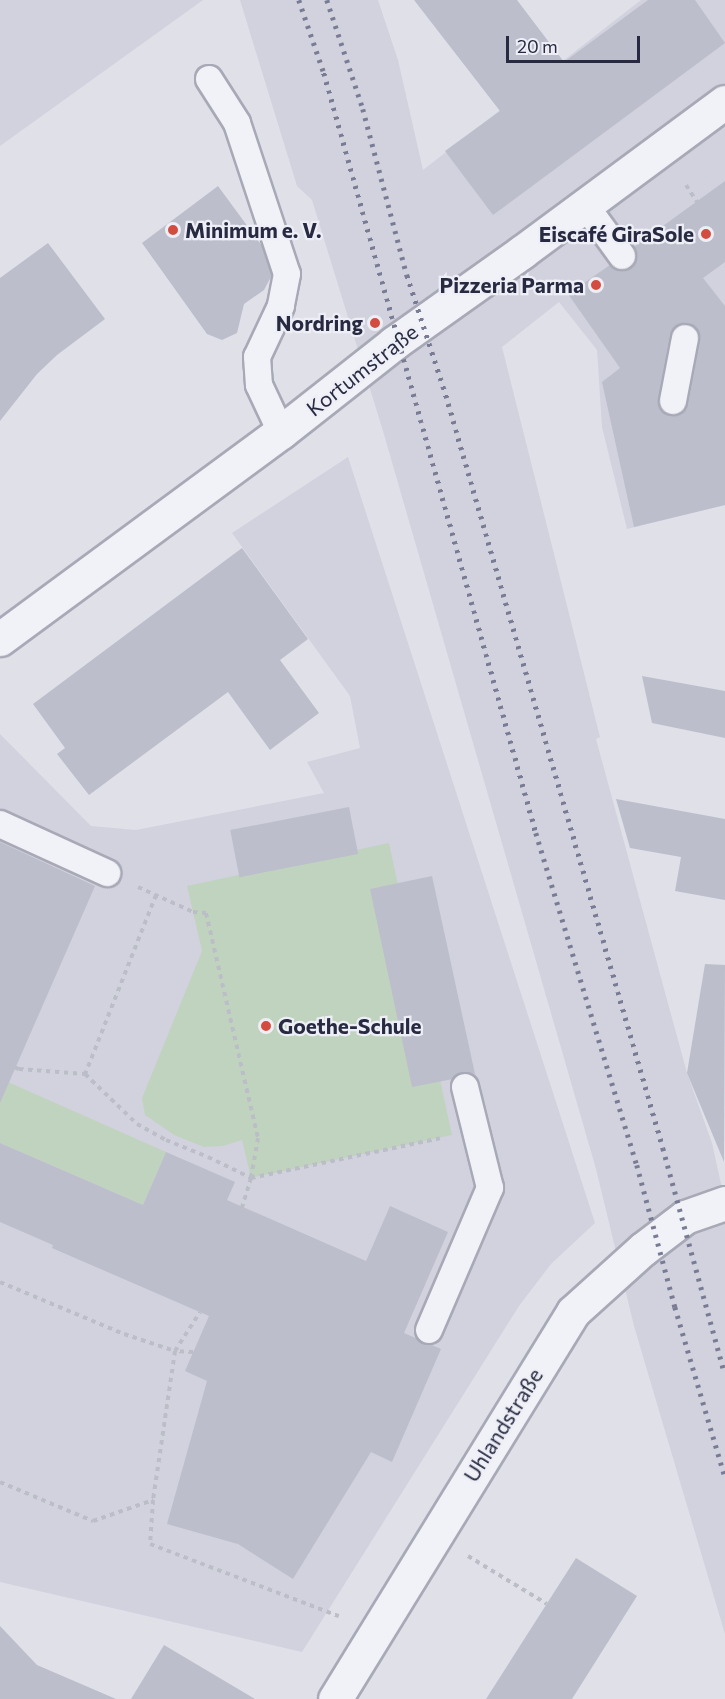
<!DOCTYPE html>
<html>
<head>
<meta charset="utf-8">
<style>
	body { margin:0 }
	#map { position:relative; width:725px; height:1699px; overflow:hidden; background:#dfe0e8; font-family:Commissioner,sans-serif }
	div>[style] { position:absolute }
	.built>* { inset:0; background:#d1d2de }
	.green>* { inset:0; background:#c0d3bf }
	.building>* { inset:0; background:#bcbecb; transform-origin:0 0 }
	.path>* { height:4px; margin-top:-2px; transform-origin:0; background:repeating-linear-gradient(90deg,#bcbec7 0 4.5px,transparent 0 9px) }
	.roads { filter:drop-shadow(2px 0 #a8a9b6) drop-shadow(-2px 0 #a8a9b6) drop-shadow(0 2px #a8a9b6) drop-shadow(0 -2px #a8a9b6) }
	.service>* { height:26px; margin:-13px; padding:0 13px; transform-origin:13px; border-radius:13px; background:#f1f2f7 }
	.minor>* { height:33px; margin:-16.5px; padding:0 16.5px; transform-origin:16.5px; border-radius:16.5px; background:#f1f2f7 }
	.rail>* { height:4.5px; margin-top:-2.25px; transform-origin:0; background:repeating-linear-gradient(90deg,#787b93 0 3px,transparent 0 9px) }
	.dots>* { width:16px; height:16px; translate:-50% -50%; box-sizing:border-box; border:3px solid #eeeff6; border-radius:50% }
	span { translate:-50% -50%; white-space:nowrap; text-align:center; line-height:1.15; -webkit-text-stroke:4.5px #eeeff6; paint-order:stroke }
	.poi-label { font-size:21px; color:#272a40; font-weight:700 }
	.left { translate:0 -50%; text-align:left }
	.right { translate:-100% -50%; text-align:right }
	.street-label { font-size:21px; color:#272a40 }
	.scale { position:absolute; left:506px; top:36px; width:134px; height:27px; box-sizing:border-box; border:3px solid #272a40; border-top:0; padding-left:8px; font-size:18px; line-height:21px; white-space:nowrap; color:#272a40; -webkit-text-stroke:4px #eeeff6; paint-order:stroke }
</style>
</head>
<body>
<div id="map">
	<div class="built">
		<i style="clip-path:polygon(0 0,203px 0,0 146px)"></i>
		<i style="clip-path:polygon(240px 0,378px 0,398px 60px,423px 170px,641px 0,725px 0,725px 505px,627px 529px,602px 427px,597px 350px,559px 302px,502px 347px,600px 737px,596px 739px,687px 1073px,712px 1143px,725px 1202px,725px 1634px,634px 1326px,596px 1169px,383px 431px,312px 200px,297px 186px)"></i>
		<i style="clip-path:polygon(348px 457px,595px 1223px,551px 1264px,519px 1306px,302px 1652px,0 1582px,0 734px,91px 826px,136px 830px,324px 793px,307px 762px,360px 748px,350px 696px,232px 533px)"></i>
	</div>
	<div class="green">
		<i style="clip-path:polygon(389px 843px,452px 1135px,251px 1178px,242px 1140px,223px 1146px,204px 1147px,174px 1135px,145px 1115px,142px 1098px,202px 951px,187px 886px)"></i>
		<i style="clip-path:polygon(8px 1082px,166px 1152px,143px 1205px,0 1143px,0 1101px)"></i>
	</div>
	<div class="building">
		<i style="clip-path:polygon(414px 0,517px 0,564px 62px,648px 0,695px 0,725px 43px,493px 215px,445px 151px,500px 111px)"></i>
		<i style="clip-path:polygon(evenodd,725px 181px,725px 262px,703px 278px,725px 306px,725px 505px,634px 527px,602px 382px,620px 368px,568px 294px,610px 265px,616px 270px,630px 268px,636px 262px,634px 247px,725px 181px,688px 323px,695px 327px,700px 340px,688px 404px,678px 415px,670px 416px,663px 412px,658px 399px,670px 335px,680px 324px,688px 323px)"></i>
		<i style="clip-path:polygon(218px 186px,262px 246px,272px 275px,264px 290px,244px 304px,237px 333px,222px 340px,207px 334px,142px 243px)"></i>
		<i style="clip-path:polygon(48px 243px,105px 319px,57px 355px,37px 374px,0 421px,0 278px)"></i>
		<i style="clip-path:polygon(242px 548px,308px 639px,280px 660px,319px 713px,270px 750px,228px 692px,89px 795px,57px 754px,65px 748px,33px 704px)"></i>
		<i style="clip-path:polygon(642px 676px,725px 691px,725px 738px,652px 723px)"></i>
		<i style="clip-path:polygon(616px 799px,725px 819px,725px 900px,675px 891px,681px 857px,630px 848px)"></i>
		<i style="left:349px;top:807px;width:48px;height:121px;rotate:79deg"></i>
		<i style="clip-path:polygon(0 842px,95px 886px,0 1103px)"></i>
		<i style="clip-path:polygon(432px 876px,475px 1074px,462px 1072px,453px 1079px,412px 1087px,370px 889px)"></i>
		<i style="clip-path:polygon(705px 964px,725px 965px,724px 1162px,687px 1073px)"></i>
		<i style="clip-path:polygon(0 1143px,143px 1205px,166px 1152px,235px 1182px,227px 1200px,366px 1261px,390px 1206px,448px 1232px,404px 1333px,441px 1349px,392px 1462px,371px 1452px,293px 1579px,238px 1544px,167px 1524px,207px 1381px,185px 1371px,209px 1316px,52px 1248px,53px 1245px,0 1222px)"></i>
		<i style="clip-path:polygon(576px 1558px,637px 1596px,572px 1699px,486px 1699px)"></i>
		<i style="clip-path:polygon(0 1626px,37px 1665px,116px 1699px,0 1699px)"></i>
		<i style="clip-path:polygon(164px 1645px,255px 1699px,131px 1699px)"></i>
	</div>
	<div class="path">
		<i style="left:686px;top:185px;width:20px;rotate:57deg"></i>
		<i style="left:138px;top:887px;width:60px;rotate:24.4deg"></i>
		<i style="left:193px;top:912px;width:13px;rotate:4deg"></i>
		<i style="left:206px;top:913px;width:231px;rotate:77deg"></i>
		<i style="left:258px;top:1138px;width:41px;rotate:99.9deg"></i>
		<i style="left:251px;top:1178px;width:34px;rotate:107deg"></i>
		<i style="left:156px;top:895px;width:193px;rotate:111.6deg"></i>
		<i style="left:85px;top:1074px;width:72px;rotate:43.9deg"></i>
		<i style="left:137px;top:1124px;width:33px;rotate:29deg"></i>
		<i style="left:166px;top:1140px;width:45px;rotate:22deg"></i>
		<i style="left:208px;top:1157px;width:48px;rotate:26deg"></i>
		<i style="left:251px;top:1178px;width:193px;rotate:-11.9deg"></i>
		<i style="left:7px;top:1064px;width:13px;rotate:23deg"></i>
		<i style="left:19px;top:1069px;width:66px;rotate:4.3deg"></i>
		<i style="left:0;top:1282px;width:134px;rotate:22.8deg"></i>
		<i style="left:124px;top:1334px;width:54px;rotate:18.4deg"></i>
		<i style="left:175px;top:1351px;width:151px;rotate:98.4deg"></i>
		<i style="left:153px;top:1500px;width:44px;rotate:93.9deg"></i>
		<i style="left:150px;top:1544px;width:202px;rotate:20.9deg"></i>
		<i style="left:193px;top:1352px;width:18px;rotate:-177deg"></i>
		<i style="left:175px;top:1351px;width:46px;rotate:-57.3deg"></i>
		<i style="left:0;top:1482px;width:101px;rotate:22.8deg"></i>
		<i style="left:93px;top:1521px;width:64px;rotate:-19.3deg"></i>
		<i style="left:468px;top:1556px;width:92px;rotate:31.3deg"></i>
	</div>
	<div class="roads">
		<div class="service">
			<i style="left:209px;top:79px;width:52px;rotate:57.5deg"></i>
			<i style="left:237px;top:123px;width:159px;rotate:71.7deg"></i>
			<i style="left:287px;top:274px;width:33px;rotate:101deg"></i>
			<i style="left:281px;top:306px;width:56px;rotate:115.2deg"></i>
			<i style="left:257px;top:357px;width:28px;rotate:86deg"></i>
			<i style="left:259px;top:385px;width:52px;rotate:64.9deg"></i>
			<i style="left:585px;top:205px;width:63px;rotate:54deg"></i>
			<i style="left:673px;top:401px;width:64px;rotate:-79.2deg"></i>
			<i style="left:0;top:824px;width:118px;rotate:24.6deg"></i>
			<i style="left:429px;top:1330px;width:155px;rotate:-66.8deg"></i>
			<i style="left:490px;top:1188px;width:104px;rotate:-103.9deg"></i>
		</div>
		<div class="minor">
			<i style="left:0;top:639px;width:349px;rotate:-36.4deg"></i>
			<i style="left:281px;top:432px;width:144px;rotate:-38.2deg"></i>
			<i style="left:394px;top:343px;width:157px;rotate:-35.4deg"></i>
			<i style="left:522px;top:252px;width:252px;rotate:-36.5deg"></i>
			<i style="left:335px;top:1699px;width:454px;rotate:-58.4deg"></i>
			<i style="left:573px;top:1312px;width:94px;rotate:-42deg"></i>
			<i style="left:643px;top:1249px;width:53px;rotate:-37.3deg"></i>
			<i style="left:685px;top:1217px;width:42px;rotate:-19.3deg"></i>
		</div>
	</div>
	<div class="rail">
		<i style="left:299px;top:0;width:77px;rotate:71.1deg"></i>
		<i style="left:324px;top:73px;width:789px;rotate:74.41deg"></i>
		<i style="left:536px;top:833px;width:347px;rotate:73.1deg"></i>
		<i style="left:637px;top:1165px;width:147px;rotate:75deg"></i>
		<i style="left:675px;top:1307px;width:177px;rotate:73.6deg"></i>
		<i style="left:327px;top:0;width:115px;rotate:71.7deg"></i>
		<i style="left:363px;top:109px;width:172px;rotate:75.2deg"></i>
		<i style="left:407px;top:275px;width:126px;rotate:72deg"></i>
		<i style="left:446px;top:395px;width:784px;rotate:73.92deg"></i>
		<i style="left:663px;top:1148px;width:234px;rotate:74.7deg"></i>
	</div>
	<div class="dots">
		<i style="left:173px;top:230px;background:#d24d3f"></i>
		<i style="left:706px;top:234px;background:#d24d3f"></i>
		<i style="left:596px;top:285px;background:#d24d3f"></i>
		<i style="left:375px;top:323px;background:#d24d3f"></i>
		<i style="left:266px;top:1026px;background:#d24d3f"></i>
	</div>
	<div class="poi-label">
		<span class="left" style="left:185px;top:230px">Minimum e. V.</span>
		<span class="right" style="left:694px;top:234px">Eiscafé GiraSole</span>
		<span class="right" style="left:584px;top:285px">Pizzeria Parma</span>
		<span class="right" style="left:363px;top:323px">Nordring</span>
		<span class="left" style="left:278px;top:1026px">Goethe-Schule</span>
	</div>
	<div class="street-label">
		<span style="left:362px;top:370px;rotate:-38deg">Kortumstraße</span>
		<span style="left:503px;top:1425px;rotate:-58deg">Uhlandstraße</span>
	</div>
	<div class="scale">20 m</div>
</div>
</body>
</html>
